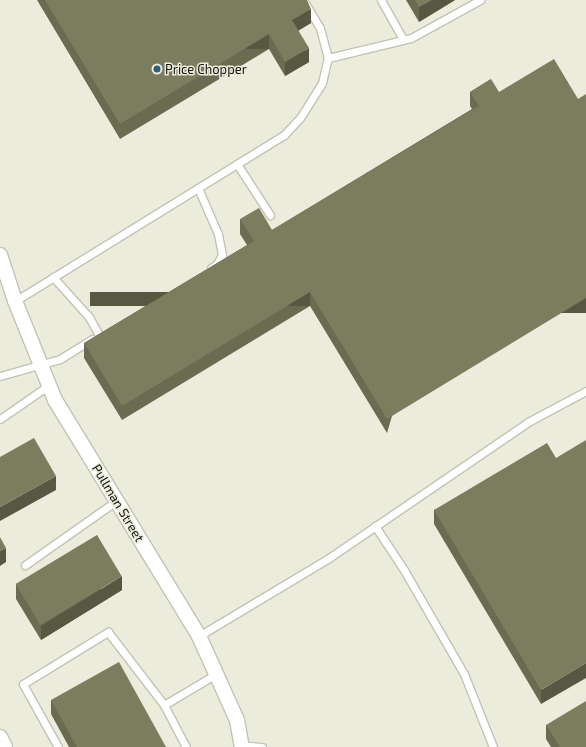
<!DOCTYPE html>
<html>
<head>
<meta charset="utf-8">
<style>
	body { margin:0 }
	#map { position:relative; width:586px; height:747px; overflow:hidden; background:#ececdc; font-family:"Exo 2",sans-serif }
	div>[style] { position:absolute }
	.roads { filter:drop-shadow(1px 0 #c3c3b4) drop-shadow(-1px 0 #c3c3b4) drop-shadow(0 1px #c3c3b4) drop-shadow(0 -1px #c3c3b4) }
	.lane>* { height:7px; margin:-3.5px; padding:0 3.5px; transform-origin:3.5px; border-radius:3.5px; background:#fff }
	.street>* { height:14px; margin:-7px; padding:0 7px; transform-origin:7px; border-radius:7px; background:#fff }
	.wall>* { inset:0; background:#6b6b52 }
	.shaded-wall>* { inset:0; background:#575742; transform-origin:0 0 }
	.building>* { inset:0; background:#7c7c5f; transform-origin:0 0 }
	.dots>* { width:11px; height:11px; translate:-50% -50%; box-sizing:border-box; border:2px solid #ececdc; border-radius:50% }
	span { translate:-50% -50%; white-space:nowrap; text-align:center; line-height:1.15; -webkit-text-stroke:3px #ececdc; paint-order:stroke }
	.poi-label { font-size:13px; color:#151510 }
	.left { translate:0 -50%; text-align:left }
	.street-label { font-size:13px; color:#151510 }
</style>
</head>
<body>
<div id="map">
	<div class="roads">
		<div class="lane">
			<i style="left:381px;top:0;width:45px;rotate:60.6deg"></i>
			<i style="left:328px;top:58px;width:85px;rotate:-13.5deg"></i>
			<i style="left:411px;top:38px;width:79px;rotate:-28.8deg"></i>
			<i style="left:237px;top:164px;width:61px;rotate:57.1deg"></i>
			<i style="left:198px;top:188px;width:50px;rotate:66.5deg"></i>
			<i style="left:218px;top:234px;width:21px;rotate:79deg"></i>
			<i style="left:222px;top:255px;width:10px;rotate:119deg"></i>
			<i style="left:217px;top:264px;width:7px;rotate:146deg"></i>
			<i style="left:53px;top:277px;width:54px;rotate:48deg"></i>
			<i style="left:89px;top:317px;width:21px;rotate:61deg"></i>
			<i style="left:15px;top:301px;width:316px;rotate:-31.7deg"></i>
			<i style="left:284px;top:135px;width:23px;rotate:-47deg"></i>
			<i style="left:300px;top:118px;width:41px;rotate:-57.8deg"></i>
			<i style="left:322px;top:83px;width:26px;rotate:-77deg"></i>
			<i style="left:328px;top:58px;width:31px;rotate:-105deg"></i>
			<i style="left:320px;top:28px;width:33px;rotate:-121deg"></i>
			<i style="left:0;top:376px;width:62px;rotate:-15.8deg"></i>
			<i style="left:60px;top:359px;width:38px;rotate:-32deg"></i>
			<i style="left:0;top:419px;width:60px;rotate:-34.8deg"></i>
			<i style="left:375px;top:526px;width:53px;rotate:56.6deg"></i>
			<i style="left:404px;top:570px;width:120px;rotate:60deg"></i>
			<i style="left:464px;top:674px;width:79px;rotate:68.3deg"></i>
			<i style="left:25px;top:565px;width:111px;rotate:-35.1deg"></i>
			<i style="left:199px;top:636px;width:152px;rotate:-31deg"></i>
			<i style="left:329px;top:558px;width:241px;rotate:-34.3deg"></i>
			<i style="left:528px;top:422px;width:66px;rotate:-28.1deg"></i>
			<i style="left:242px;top:745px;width:20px;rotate:6deg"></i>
			<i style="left:58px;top:747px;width:72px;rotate:-119.1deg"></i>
			<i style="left:23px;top:684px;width:100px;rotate:-31.5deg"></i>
			<i style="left:108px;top:632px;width:92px;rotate:52.5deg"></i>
			<i style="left:186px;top:747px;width:47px;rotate:-117.6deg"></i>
			<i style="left:164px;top:705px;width:61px;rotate:-30.8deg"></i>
		</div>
		<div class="street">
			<i style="left:0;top:255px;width:48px;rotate:71.9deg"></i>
			<i style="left:15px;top:301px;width:107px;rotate:68deg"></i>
			<i style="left:55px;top:400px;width:276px;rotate:58.6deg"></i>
			<i style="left:199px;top:636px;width:92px;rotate:65.7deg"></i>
			<i style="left:237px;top:720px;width:27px;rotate:80deg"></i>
			<i style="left:0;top:737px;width:11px;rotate:63deg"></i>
		</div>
	</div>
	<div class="wall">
		<i style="clip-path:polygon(37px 0,307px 0,311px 23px,298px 31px,309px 62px,285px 76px,269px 49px,120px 139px)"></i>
		<i style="clip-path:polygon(406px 0,455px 0,419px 22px)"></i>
		<i style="clip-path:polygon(491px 79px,387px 433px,310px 306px,122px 420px,84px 358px,84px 343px,247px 245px,240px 234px,240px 219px,272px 230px,472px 109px,470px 106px,470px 92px)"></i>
		<i style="clip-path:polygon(556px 458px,541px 704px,434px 524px,434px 510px)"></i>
		<i style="clip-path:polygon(16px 585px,122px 590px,41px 640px,16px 599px)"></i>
		<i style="clip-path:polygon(51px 700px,166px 747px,69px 747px,51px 714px)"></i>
		<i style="clip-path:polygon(546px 725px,586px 747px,551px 747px,546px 739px)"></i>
	</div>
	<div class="shaded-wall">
		<i style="clip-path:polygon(432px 0,455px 0,419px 22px,419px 7px)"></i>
		<i style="clip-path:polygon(311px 9px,311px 23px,292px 34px,292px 20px)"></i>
		<i style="left:269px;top:34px;width:15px;height:174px;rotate:90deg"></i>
		<i style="clip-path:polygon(309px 48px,309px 62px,285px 76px,285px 62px)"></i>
		<i style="left:310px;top:292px;width:14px;height:220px;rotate:90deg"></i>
		<i style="left:586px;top:298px;width:15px;height:233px;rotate:90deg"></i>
		<i style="clip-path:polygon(56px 476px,56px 490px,0 521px,0 507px)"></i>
		<i style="clip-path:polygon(6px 548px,6px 562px,0 566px,0 551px)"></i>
		<i style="clip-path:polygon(122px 576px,122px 590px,41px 640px,41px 626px)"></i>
		<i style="clip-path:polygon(586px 663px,586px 678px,541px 704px,541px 690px)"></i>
	</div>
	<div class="building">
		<i style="clip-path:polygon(45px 0,307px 0,311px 9px,292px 20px,309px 48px,285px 62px,269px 34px,120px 124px)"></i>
		<i style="clip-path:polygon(415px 0,432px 0,419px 7px)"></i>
		<i style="clip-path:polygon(554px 59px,578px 99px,586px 94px,586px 298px,387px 419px,310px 292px,122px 406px,84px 343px,254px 241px,240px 219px,259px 208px,272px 230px,479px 106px,470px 92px,491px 79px,499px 92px)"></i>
		<i style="clip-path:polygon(34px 438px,56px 476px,0 507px,0 457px)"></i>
		<i style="clip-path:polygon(586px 440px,586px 663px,541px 690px,434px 510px,547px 443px,556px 458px)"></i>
		<i style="left:97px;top:535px;width:48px;height:95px;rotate:59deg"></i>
		<i style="clip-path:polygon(0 537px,6px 548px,0 551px)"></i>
		<i style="clip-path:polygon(119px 662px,166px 747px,77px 747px,51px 700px)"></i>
		<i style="clip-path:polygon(586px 701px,586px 747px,560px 747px,546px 725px)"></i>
	</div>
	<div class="dots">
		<i style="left:157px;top:69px;background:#2b5f7b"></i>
	</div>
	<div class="poi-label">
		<span class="left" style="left:165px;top:69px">Price Chopper</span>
	</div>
	<div class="street-label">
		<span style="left:118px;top:503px;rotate:59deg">Pullman Street</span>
	</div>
</div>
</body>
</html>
